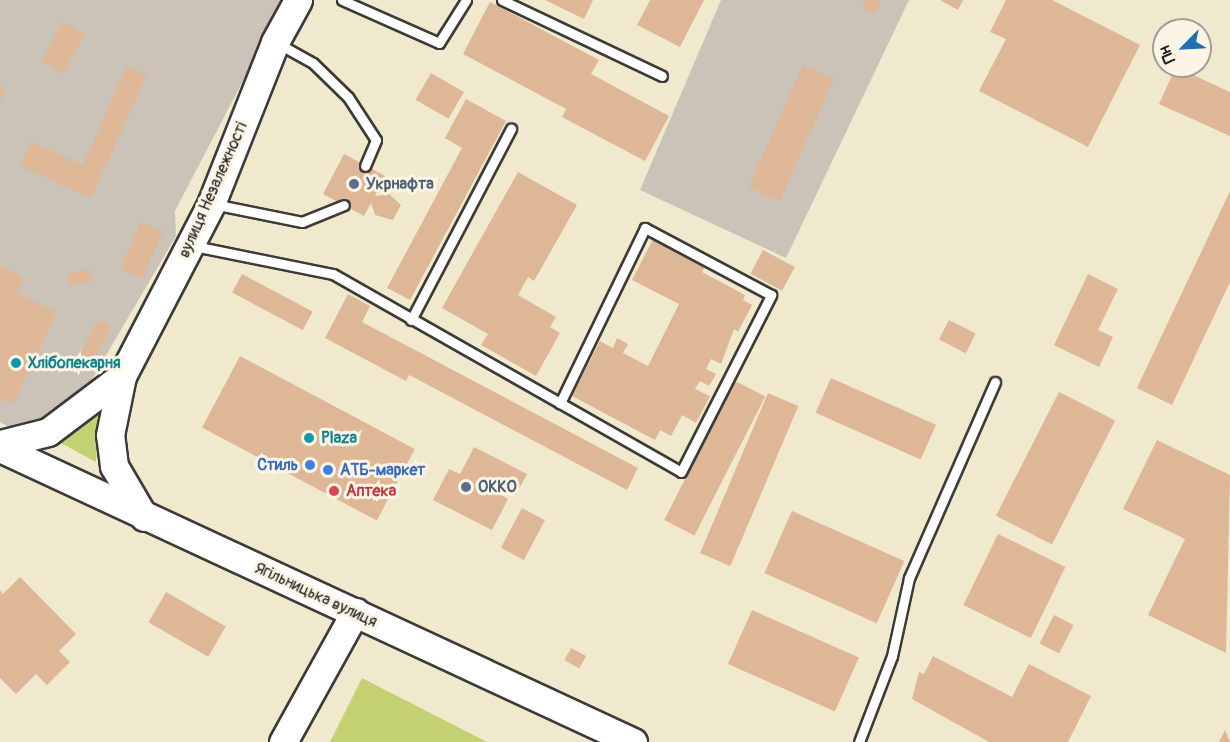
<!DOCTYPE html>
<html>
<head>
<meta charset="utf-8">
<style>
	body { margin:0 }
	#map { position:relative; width:1230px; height:742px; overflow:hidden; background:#f1e9ce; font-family:Pangolin,sans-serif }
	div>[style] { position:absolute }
	.industrial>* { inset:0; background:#cbc3b8 }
	.green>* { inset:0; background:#c3d172 }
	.building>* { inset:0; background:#ddb796; transform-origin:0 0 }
	.roads { filter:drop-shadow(2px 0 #3c3b37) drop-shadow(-2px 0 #3c3b37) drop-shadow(0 2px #3c3b37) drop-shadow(0 -2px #3c3b37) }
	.lane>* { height:9px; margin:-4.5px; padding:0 4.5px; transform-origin:4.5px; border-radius:4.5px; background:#fff }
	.secondary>* { height:27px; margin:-13.5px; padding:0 13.5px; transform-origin:13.5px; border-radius:13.5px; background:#fff }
	.dots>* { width:16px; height:16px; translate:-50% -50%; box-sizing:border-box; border:3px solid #fcf5e5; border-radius:50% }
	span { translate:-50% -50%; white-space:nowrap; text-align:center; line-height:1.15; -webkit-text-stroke:6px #fcf5e5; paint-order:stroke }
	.service-label { font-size:16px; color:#4e5e75; font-weight:700 }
	.left { translate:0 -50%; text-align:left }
	.street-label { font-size:16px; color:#1c1c1c }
	.culture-label { font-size:16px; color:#0d838f; font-weight:700 }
	.shop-label { font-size:16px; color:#366cbe; font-weight:700 }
	.right { translate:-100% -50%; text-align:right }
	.health-label { font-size:16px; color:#be3a42; font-weight:700 }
	.north { position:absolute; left:1152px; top:18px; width:60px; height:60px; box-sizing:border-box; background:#fcf5e5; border:2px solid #a29e95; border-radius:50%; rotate:246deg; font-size:16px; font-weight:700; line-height:24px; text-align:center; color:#1c1c1c }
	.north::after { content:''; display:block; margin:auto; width:21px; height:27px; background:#1f6fb2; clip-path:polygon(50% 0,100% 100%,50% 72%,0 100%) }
</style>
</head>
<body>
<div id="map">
	<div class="industrial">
		<i style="clip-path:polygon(0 0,285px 0,175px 211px,176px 236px,88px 386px,47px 421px,13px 429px,0 422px)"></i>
		<i style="clip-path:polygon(721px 0,909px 0,786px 258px,640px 190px)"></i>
	</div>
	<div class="green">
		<i style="clip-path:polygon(98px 413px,96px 462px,61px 443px)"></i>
		<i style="clip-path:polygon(362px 678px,487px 742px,330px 742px)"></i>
	</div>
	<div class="building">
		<i style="clip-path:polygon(545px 0,593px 0,584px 19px)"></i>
		<i style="clip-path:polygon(650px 0,704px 0,680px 47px,637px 25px)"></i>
		<i style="clip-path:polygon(865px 0,881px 0,876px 13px,862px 8px)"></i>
		<i style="clip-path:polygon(940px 0,963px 0,958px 10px)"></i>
		<i style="clip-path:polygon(1006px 0,1052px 0,1140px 45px,1088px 147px,979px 91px,1006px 39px,990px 32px)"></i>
		<i style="clip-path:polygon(490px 2px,599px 60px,591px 74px,669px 116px,645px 161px,562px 117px,566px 109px,463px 54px)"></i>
		<i style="left:63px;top:22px;width:25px;height:45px;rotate:29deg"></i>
		<i style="left:803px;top:65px;width:34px;height:134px;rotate:24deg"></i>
		<i style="clip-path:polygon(127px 66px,147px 75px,91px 198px,20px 166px,31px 142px,83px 165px)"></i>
		<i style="clip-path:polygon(1176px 67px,1230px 92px,1230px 136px,1159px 104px)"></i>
		<i style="left:431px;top:73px;width:38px;height:31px;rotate:30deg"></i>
		<i style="clip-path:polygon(0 85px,6px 88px,0 102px)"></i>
		<i style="clip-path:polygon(466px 99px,506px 121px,410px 300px,387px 288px,462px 148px,445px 138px)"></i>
		<i style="clip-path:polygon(344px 154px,385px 176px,375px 196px,389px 194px,401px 205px,393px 220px,375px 215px,371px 203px,364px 216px,323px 194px)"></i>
		<i style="clip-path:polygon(518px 172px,577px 205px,534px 281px,528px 277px,518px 295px,556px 317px,550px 327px,560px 333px,536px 376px,481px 345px,488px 334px,442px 308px)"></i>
		<i style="clip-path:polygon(1230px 191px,1230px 282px,1172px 405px,1137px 388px)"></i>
		<i style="left:141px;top:222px;width:24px;height:51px;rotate:24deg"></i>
		<i style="clip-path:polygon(653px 239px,705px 266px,702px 272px,745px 295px,743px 300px,752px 305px,738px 332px,734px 329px,721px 364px,711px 359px,706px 369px,716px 374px,709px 386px,700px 381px,695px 389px,710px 396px,696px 423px,682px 415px,671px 436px,660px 430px,655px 440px,572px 396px,600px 341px,613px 348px,617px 338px,628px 344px,623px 353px,648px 366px,679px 304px,632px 280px)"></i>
		<i style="left:763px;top:250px;width:36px;height:27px;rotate:28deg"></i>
		<i style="clip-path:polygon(0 266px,24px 278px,17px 293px,57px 312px,13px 404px,0 398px)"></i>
		<i style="left:90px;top:270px;width:12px;height:23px;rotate:81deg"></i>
		<i style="left:242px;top:274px;width:80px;height:21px;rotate:28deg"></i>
		<i style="clip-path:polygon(1088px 274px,1118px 289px,1098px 330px,1113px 337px,1099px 367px,1054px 345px)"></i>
		<i style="clip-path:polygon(348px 294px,370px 306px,362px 322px,638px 468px,627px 490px,409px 375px,406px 381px,325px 338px)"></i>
		<i style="left:98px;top:320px;width:15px;height:37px;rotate:28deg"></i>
		<i style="left:949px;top:320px;width:30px;height:22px;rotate:27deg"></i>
		<i style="left:240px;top:356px;width:198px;height:81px;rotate:28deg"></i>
		<i style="left:831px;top:378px;width:115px;height:38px;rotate:24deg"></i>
		<i style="left:735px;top:381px;width:34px;height:156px;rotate:27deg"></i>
		<i style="left:1059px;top:392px;width:63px;height:139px;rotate:27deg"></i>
		<i style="left:768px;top:393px;width:33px;height:174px;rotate:23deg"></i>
		<i style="clip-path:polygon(1157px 440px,1230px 475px,1226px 653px,1148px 615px,1185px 539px,1123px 509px)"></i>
		<i style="clip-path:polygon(474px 447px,527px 474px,516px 495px,494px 484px,491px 490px,508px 499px,492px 530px,433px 500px,449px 469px,460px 474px)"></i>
		<i style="left:522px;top:508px;width:26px;height:45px;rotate:28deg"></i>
		<i style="left:792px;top:511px;width:123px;height:68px;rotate:24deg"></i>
		<i style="left:998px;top:534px;width:75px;height:79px;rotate:26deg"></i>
		<i style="clip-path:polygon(20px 577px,76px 634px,59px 651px,70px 662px,47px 685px,36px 674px,16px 694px,0 678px,0 590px,3px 594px)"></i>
		<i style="left:166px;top:592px;width:69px;height:35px;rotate:30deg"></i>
		<i style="left:752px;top:610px;width:117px;height:59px;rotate:24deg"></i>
		<i style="left:1054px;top:615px;width:22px;height:32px;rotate:27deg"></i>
		<i style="left:571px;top:648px;width:17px;height:14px;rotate:28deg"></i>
		<i style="clip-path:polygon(933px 656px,1012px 697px,1029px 664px,1091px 696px,1068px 742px,989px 742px,912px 699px,919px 672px,924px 674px)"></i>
		<i style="clip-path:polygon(1225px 730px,1230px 742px,1219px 742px)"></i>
	</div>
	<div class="roads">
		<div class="lane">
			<i style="left:342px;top:0;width:106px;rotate:23.9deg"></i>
			<i style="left:439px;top:43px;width:51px;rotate:-57.9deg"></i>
			<i style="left:502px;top:0;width:177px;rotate:25.4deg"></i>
			<i style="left:277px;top:43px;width:41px;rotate:29.1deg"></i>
			<i style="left:313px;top:63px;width:49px;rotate:44.2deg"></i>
			<i style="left:348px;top:97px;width:51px;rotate:56.9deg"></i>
			<i style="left:376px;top:140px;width:28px;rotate:113deg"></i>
			<i style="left:213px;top:204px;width:91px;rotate:11.4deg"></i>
			<i style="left:302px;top:222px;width:45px;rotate:-22deg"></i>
			<i style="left:194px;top:246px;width:142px;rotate:11.4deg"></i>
			<i style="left:333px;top:274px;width:400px;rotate:29.6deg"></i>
			<i style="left:681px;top:472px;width:199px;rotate:-63deg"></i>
			<i style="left:771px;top:295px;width:143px;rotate:-152deg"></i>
			<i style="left:645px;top:228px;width:195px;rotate:115.9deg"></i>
			<i style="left:411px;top:320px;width:216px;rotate:-62.4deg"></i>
			<i style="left:859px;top:742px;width:92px;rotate:-69deg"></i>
			<i style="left:892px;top:656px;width:80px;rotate:-77.7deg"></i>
			<i style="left:909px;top:578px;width:214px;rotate:-66.3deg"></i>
		</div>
		<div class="secondary">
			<i style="left:0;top:444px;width:49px;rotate:-14deg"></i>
			<i style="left:48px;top:432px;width:93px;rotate:-37.1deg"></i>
			<i style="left:0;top:448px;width:698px;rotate:24.91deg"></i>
			<i style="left:144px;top:517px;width:59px;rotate:-120.5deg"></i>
			<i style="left:114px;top:466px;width:31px;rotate:-97deg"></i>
			<i style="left:110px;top:435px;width:60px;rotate:-78.5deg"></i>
			<i style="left:122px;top:376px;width:194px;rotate:-62.6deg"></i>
			<i style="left:211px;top:204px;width:174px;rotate:-68.4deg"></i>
			<i style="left:275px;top:42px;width:48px;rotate:-61.3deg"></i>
			<i style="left:283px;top:742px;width:149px;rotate:-61deg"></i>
		</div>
	</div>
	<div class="dots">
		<i style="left:354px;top:184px;background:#5c6f8a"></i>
		<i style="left:16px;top:363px;background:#0f9aa8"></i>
		<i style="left:309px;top:438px;background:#0f9aa8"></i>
		<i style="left:310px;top:465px;background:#3f7fe0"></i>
		<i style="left:328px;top:470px;background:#3f7fe0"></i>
		<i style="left:466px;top:487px;background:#5c6f8a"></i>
		<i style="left:334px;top:491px;background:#e0444e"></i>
	</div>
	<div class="service-label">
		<span class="left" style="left:366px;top:184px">Укрнафта</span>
		<span class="left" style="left:478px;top:487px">ОККО</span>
	</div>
	<div class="street-label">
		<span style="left:213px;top:190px;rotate:-66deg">вулиця Незалежності</span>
		<span style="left:316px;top:595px;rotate:25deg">Ягільницька вулиця</span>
	</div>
	<div class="culture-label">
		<span class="left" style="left:28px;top:363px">Хлібопекарня</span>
		<span class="left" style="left:321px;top:438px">Plaza</span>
	</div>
	<div class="shop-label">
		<span class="right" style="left:298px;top:465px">Стиль</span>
		<span class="left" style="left:340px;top:470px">АТБ-маркет</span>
	</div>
	<div class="health-label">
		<span class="left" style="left:346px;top:491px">Аптека</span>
	</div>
	<div class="north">Пн</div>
</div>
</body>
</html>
